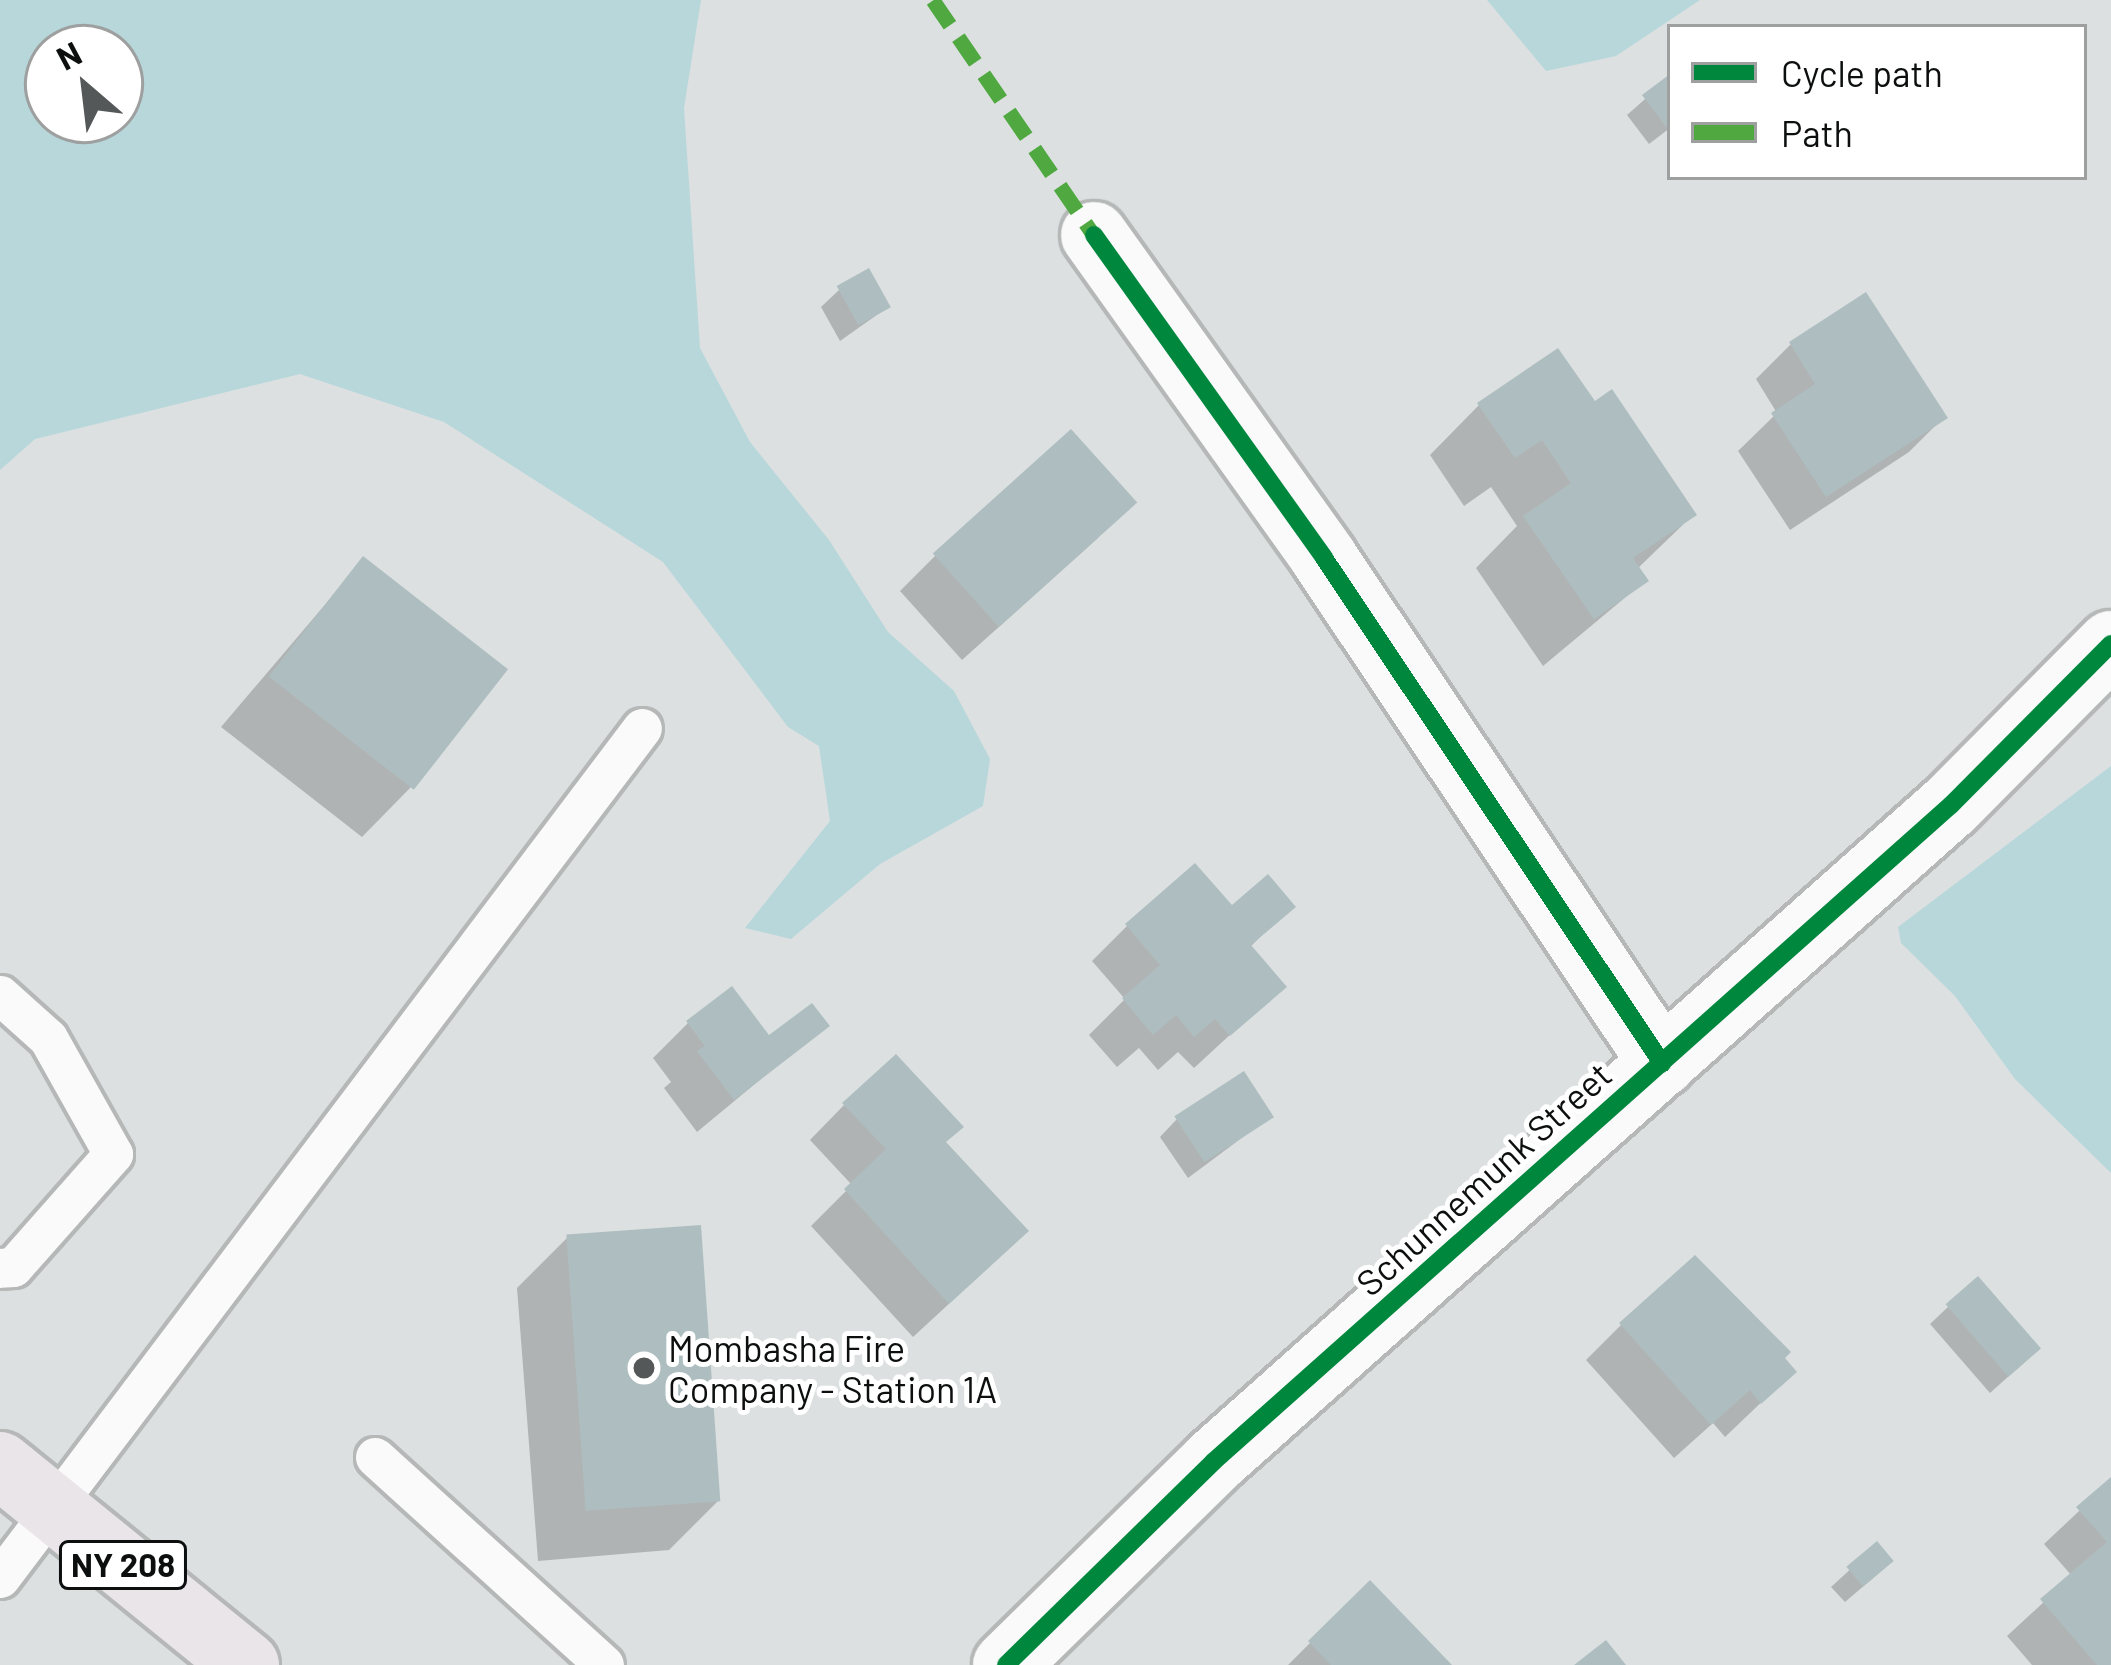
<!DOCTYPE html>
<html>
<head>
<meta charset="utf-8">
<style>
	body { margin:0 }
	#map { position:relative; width:2111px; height:1665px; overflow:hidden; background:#dce0e0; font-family:Barlow,sans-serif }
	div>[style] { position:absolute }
	.green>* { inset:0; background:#b7d7db }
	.shadow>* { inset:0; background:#0003 }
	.building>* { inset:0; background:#aebec0; transform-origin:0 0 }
	.roads { filter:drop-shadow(3px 0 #b6b8b8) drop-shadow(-3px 0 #b6b8b8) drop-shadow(0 3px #b6b8b8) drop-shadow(0 -3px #b6b8b8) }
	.service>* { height:39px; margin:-19.5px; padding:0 19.5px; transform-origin:19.5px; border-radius:19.5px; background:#fafafa }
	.minor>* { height:66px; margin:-33px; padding:0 33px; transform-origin:33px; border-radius:33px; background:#fafafa }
	.tertiary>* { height:66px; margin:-33px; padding:0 33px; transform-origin:33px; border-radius:33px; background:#fafafa }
	.primary>* { height:66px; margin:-33px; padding:0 33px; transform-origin:33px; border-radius:33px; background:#eae5e8 }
	.quiet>* { height:15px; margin-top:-7.5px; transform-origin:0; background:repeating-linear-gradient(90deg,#50a841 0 30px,transparent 0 45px) }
	.cycleway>* { height:18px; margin:-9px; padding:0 9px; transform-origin:9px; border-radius:9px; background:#00873e }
	.dots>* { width:33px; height:33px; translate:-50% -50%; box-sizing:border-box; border:6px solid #fff; border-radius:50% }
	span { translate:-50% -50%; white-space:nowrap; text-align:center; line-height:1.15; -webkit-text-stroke:10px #fff; paint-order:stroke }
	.shield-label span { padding:3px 9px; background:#fff; border:3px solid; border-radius:9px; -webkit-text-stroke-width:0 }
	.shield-label { font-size:33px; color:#0d0f0f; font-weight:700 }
	.street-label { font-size:36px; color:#0d0f0f }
	.poi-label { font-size:36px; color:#0d0f0f }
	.left { translate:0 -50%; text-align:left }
	.legend { position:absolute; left:1667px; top:24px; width:420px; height:156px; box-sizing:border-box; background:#fff; border:3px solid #9e9f9f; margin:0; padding:15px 21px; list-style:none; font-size:36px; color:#0d0f0f }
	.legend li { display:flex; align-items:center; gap:24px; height:60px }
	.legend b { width:60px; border:3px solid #9e9f9f }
	.north { position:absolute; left:24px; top:24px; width:120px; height:120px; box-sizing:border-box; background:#fff; border:3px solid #9e9f9f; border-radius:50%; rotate:332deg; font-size:33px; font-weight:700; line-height:48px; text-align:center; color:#0d0f0f }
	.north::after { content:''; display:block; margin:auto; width:42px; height:54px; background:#555858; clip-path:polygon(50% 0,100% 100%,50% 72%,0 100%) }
</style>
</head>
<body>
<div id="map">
	<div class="green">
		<i style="clip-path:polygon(evenodd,0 0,701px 0,684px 108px,700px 348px,750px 442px,829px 540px,888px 632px,954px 691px,990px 759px,983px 806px,880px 864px,791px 939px,745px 928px,830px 821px,819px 746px,788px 727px,663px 562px,444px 422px,300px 374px,35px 439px,0 470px,0 0,120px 48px,120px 120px,48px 120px,48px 48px,120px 48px)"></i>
		<i style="clip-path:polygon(1487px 0,1700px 0,1616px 56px,1546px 71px)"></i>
		<i style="clip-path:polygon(2111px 766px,2111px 1173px,2015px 1079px,1955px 996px,1901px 943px,1898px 927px)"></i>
	</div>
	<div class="shadow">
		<i style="clip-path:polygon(1670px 77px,1670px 128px,1649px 144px,1627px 115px)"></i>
		<i style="clip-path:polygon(839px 290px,888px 307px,840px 341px,821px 307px)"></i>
		<i style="clip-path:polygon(1791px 344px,1944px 417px,1909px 452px,1790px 530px,1738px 451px,1777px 413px,1756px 379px)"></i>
		<i style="clip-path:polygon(1479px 405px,1594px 405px,1693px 515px,1637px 569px,1645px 581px,1543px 666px,1476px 568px,1517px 526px,1491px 487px,1464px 506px,1430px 455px)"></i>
		<i style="clip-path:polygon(1098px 538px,962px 660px,900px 591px,935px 556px)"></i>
		<i style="clip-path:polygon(363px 560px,411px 787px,362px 837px,221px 727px)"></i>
		<i style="clip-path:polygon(1292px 906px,1249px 948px,1283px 986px,1194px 1068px,1178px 1052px,1158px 1070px,1139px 1048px,1117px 1067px,1089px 1035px,1125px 999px,1092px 961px,1127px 926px)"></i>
		<i style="clip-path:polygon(688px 1023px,768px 1039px,826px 1025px,697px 1132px,664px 1088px,671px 1082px,653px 1058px)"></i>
		<i style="clip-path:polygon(844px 1105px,943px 1143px,990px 1266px,913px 1337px,811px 1226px,852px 1185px,810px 1140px)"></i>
		<i style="clip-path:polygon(1271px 1116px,1188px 1178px,1160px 1137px,1177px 1119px)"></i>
		<i style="clip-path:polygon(567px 1238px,719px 1500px,669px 1550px,538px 1561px,517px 1288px)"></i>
		<i style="clip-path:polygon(1948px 1307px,2020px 1366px,1990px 1393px,1930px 1324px)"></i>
		<i style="clip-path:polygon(1621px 1325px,1781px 1358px,1793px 1372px,1725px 1437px,1713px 1423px,1674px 1458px,1586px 1360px)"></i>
		<i style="clip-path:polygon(2111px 1481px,2111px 1665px,2032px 1665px,2007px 1636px,2072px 1576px,2044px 1544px)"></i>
		<i style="clip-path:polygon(1877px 1545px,1873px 1578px,1845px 1602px,1831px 1587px)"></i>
		<i style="clip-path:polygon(1370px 1584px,1448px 1665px,1288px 1665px,1310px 1643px)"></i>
	</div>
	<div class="building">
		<i style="clip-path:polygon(1670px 74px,1670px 132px,1642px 95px)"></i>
		<i style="left:869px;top:268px;width:45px;height:37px;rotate:61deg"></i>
		<i style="clip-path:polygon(1866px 292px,1948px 418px,1826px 497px,1771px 413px,1815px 384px,1789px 342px)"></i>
		<i style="clip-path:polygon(1558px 348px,1595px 401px,1612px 389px,1697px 515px,1633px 558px,1649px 581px,1594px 619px,1523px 516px,1571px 483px,1542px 440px,1515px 458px,1477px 403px)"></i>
		<i style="left:1071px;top:429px;width:99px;height:186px;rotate:48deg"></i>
		<i style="left:363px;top:556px;width:184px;height:153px;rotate:38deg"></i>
		<i style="clip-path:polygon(1195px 863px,1232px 905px,1268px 874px,1296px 907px,1251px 945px,1287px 987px,1230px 1036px,1215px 1019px,1194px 1037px,1176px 1015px,1153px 1035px,1122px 998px,1160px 965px,1125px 924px)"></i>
		<i style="clip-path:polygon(732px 986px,769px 1035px,812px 1003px,830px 1026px,734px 1100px,697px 1051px,705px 1046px,686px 1021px)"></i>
		<i style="clip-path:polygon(896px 1054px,964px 1127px,946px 1142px,1029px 1231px,949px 1304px,844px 1189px,886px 1149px,842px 1103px)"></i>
		<i style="left:1244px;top:1071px;width:55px;height:83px;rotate:57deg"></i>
		<i style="left:701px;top:1225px;width:277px;height:135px;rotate:86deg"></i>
		<i style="clip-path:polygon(1695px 1255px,1791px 1352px,1785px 1358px,1797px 1372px,1761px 1404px,1750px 1390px,1711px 1425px,1619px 1323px)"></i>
		<i style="left:1978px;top:1276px;width:96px;height:43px;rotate:49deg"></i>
		<i style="clip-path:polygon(2111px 1477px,2111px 1665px,2097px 1665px,2040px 1599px,2107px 1542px,2076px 1507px)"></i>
		<i style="left:1877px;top:1541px;width:26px;height:40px;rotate:50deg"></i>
		<i style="clip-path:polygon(1370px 1580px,1452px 1665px,1331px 1665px,1308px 1641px)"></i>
		<i style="clip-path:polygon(1606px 1640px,1626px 1665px,1574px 1665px)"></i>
	</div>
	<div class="roads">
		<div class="service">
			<i style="left:0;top:995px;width:64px;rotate:41.9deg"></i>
			<i style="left:48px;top:1038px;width:133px;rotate:60.7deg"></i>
			<i style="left:113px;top:1154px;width:151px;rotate:131.5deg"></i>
			<i style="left:13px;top:1267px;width:13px;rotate:176deg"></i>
			<i style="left:375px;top:1457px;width:309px;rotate:42.2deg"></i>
			<i style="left:0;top:1578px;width:1065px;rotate:-52.94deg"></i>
		</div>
		<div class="minor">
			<i style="left:1094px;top:235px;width:397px;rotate:54.5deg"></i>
			<i style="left:1324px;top:558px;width:608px;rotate:56.21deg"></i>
		</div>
		<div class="tertiary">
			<i style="left:1006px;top:1665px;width:290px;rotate:-44.4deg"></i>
			<i style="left:1213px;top:1462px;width:988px;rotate:-41.68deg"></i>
			<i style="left:1951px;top:805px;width:227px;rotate:-45.2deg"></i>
		</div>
		<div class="primary">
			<i style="left:0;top:1465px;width:317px;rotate:39.1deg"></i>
		</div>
	</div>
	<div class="quiet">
		<i style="left:933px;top:0;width:285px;rotate:55.6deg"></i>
	</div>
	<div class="cycleway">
		<i style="left:1094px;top:235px;width:397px;rotate:54.5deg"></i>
		<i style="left:1324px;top:558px;width:608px;rotate:56.21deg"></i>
		<i style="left:1006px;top:1665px;width:290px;rotate:-44.4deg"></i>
		<i style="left:1213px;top:1462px;width:988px;rotate:-41.68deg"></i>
		<i style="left:1951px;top:805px;width:227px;rotate:-45.2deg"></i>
	</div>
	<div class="dots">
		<i style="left:644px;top:1368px;background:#555858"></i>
	</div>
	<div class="shield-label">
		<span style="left:123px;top:1565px">NY 208</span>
	</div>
	<div class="street-label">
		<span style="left:1483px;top:1178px;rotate:-42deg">Schunnemunk Street</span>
	</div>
	<div class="poi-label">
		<span class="left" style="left:668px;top:1368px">Mombasha Fire<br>Company - Station 1A</span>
	</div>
	<ul class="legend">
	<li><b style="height:15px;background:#00873e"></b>Cycle path</li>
	<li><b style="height:15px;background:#50a841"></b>Path</li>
	</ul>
	<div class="north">N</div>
</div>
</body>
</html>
